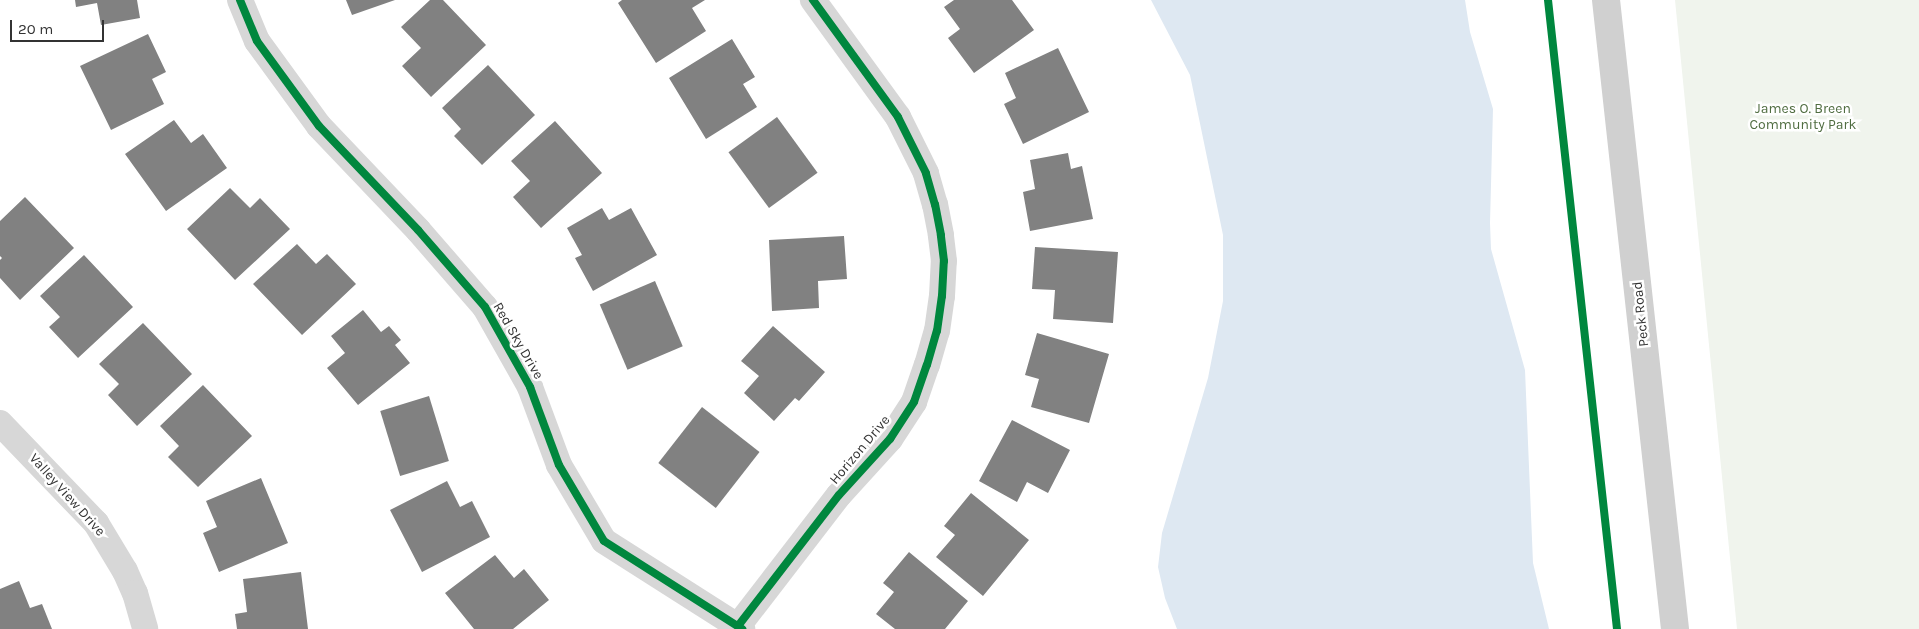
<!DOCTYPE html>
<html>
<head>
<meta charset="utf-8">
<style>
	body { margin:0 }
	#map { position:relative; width:1919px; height:629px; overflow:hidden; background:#fff; font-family:Karla,sans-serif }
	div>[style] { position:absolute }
	.green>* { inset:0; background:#f0f4ed }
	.water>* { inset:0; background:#dee8f2 }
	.building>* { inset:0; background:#818181; transform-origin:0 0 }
	.street>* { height:26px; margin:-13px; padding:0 13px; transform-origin:13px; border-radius:13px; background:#d7d7d7 }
	.secondary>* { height:28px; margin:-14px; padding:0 14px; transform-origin:14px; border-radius:14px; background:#d0d0d0 }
	.cycleway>* { height:8px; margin:-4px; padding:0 4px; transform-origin:4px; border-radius:4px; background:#00873e }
	span { translate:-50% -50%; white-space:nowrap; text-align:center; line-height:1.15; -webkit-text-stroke:5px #fff; paint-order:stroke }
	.park-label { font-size:14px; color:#506d41 }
	.street-label { font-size:14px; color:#333 }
	.scale { position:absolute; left:10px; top:20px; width:94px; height:22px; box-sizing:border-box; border:2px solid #333; border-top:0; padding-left:6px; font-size:15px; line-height:18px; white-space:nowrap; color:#333; -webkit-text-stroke:4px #fff; paint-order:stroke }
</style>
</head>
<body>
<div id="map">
	<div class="green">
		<i style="clip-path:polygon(1675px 0,1919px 0,1919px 629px,1737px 629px)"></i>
	</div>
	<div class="water">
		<i style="clip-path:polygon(1151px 0,1465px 0,1470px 32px,1493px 109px,1490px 223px,1491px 249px,1525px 370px,1533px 563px,1549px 629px,1177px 629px,1165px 598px,1158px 567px,1162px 533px,1208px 378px,1223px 301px,1223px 235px,1190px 75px)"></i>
	</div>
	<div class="building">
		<i style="clip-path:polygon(75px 0,137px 0,140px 18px,101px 25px,97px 3px,76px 7px)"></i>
		<i style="clip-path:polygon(346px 0,395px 0,352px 15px)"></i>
		<i style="clip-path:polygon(430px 0,443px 0,486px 45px,431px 97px,402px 66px,421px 48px,401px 27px)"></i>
		<i style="clip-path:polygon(622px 0,705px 0,692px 8px,706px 31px,656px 63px,618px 3px)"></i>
		<i style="clip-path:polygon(954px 0,1012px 0,1034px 30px,974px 73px,948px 38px,960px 29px,944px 7px)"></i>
		<i style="clip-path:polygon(148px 34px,166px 72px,152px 79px,164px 104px,111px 130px,80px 66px)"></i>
		<i style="clip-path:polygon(732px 39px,755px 77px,743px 84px,757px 107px,706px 139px,669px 78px)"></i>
		<i style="clip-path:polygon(1058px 48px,1089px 112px,1023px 144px,1004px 104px,1016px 98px,1005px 73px)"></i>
		<i style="clip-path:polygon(488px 65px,535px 115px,482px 165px,454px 136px,461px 129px,442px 108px)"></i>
		<i style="left:777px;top:117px;width:69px;height:60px;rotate:54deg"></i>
		<i style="clip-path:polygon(174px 120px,191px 143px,203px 134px,227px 168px,166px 211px,125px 154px)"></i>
		<i style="clip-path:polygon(555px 121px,602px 173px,541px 228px,513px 197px,530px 181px,511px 161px)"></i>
		<i style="clip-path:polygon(1068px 153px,1071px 169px,1082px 166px,1093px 219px,1030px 231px,1023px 192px,1035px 189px,1030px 160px)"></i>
		<i style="clip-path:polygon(230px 188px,250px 208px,260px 198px,290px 229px,235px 280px,187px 229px)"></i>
		<i style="clip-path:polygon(25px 197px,74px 248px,20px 300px,0 278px,0 260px,2px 258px,0 256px,0 221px)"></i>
		<i style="clip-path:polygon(602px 208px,609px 220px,631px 208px,657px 255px,593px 291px,575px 258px,582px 255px,567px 228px)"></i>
		<i style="clip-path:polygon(844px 236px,847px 279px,818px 281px,819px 308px,772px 311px,769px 240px)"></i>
		<i style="clip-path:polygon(297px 244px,316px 264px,327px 254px,356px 284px,302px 335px,253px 284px)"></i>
		<i style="clip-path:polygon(1035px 247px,1118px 252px,1113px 323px,1053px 319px,1055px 290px,1032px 289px)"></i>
		<i style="clip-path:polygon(84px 255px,133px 307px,78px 358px,49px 327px,60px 317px,40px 296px)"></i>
		<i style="left:655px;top:281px;width:71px;height:60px;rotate:67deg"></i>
		<i style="clip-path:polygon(363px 310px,381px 332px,389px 326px,401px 340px,395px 345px,410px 363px,358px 405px,327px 368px,345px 353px,331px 336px)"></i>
		<i style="clip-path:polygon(143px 323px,192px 374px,137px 426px,108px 395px,119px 384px,99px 364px)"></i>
		<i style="clip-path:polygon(773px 326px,825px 372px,799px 401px,795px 398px,774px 421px,744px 393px,759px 376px,741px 361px)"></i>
		<i style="clip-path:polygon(1037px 333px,1109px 354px,1089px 423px,1031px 407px,1039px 379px,1025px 375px)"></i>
		<i style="clip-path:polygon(203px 385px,252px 436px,198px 487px,168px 457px,179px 446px,160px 426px)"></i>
		<i style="left:429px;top:396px;width:68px;height:51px;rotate:73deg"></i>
		<i style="left:702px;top:407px;width:73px;height:71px;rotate:38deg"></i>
		<i style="clip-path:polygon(1012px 420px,1070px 450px,1048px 493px,1027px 482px,1017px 502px,979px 481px)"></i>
		<i style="clip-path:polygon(261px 478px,288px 543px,219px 572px,203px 533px,217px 527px,206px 501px)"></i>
		<i style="clip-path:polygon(447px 481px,460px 507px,472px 501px,490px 537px,422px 572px,390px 510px)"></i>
		<i style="clip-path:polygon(971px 493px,1029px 540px,983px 596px,936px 557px,955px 535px,944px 526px)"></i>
		<i style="clip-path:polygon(909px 552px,968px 601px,945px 629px,895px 629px,876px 614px,894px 592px,883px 583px)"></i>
		<i style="clip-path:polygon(495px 555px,514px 578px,524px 569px,549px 600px,513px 629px,474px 629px,445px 593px)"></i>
		<i style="clip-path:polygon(301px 572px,308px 629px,237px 629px,235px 614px,247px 612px,243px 579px)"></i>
		<i style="clip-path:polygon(19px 581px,30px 608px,42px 604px,52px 629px,0 629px,0 589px)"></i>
	</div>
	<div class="street">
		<i style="left:240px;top:0;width:44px;rotate:67.5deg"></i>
		<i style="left:257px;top:41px;width:105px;rotate:53.9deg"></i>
		<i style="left:319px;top:126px;width:144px;rotate:46.4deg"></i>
		<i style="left:418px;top:230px;width:102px;rotate:49deg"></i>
		<i style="left:485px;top:307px;width:92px;rotate:60.6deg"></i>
		<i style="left:530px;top:387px;width:83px;rotate:69.6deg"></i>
		<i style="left:559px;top:465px;width:88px;rotate:59.4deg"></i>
		<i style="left:604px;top:541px;width:164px;rotate:32.5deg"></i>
		<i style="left:0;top:423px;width:139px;rotate:46.2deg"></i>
		<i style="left:96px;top:523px;width:56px;rotate:58.9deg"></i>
		<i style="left:125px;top:571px;width:24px;rotate:66deg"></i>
		<i style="left:135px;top:593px;width:37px;rotate:74deg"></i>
		<i style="left:738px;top:626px;width:165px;rotate:-52.4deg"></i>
		<i style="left:839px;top:495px;width:76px;rotate:-47.7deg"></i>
		<i style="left:890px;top:439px;width:44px;rotate:-57deg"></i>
		<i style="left:914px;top:402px;width:39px;rotate:-71deg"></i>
		<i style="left:927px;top:365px;width:35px;rotate:-74deg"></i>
		<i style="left:937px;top:331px;width:35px;rotate:-82deg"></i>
		<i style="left:942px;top:296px;width:35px;rotate:-87deg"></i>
		<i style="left:944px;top:261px;width:26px;rotate:-97deg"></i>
		<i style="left:941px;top:235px;width:31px;rotate:-101deg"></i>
		<i style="left:935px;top:205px;width:33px;rotate:-106deg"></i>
		<i style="left:926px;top:173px;width:63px;rotate:-116.6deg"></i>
		<i style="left:898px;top:117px;width:145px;rotate:-126deg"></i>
	</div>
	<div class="secondary">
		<i style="left:1606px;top:0;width:633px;rotate:83.74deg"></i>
	</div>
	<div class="cycleway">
		<i style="left:240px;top:0;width:44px;rotate:67.5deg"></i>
		<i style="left:257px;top:41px;width:105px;rotate:53.9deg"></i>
		<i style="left:319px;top:126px;width:144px;rotate:46.4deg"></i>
		<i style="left:418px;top:230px;width:102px;rotate:49deg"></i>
		<i style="left:485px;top:307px;width:92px;rotate:60.6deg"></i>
		<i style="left:530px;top:387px;width:83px;rotate:69.6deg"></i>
		<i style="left:559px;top:465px;width:88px;rotate:59.4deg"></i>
		<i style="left:604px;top:541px;width:164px;rotate:32.5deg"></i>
		<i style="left:1548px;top:0;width:633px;rotate:83.74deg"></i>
		<i style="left:738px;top:626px;width:165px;rotate:-52.4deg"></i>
		<i style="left:839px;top:495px;width:76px;rotate:-47.7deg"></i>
		<i style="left:890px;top:439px;width:44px;rotate:-57deg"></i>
		<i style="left:914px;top:402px;width:39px;rotate:-71deg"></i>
		<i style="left:927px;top:365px;width:35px;rotate:-74deg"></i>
		<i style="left:937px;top:331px;width:35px;rotate:-82deg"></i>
		<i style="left:942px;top:296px;width:35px;rotate:-87deg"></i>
		<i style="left:944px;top:261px;width:26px;rotate:-97deg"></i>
		<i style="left:941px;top:235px;width:31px;rotate:-101deg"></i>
		<i style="left:935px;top:205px;width:33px;rotate:-106deg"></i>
		<i style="left:926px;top:173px;width:63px;rotate:-116.6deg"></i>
		<i style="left:898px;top:117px;width:145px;rotate:-126deg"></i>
	</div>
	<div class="park-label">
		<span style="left:1803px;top:117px">James O. Breen<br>Community Park</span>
	</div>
	<div class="street-label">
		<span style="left:1641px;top:314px;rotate:-96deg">Peck Road</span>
		<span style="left:518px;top:341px;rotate:60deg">Red Sky Drive</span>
		<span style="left:860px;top:450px;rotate:-50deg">Horizon Drive</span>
		<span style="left:67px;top:495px;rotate:48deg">Valley View Drive</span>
	</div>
	<div class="scale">20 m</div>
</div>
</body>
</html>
